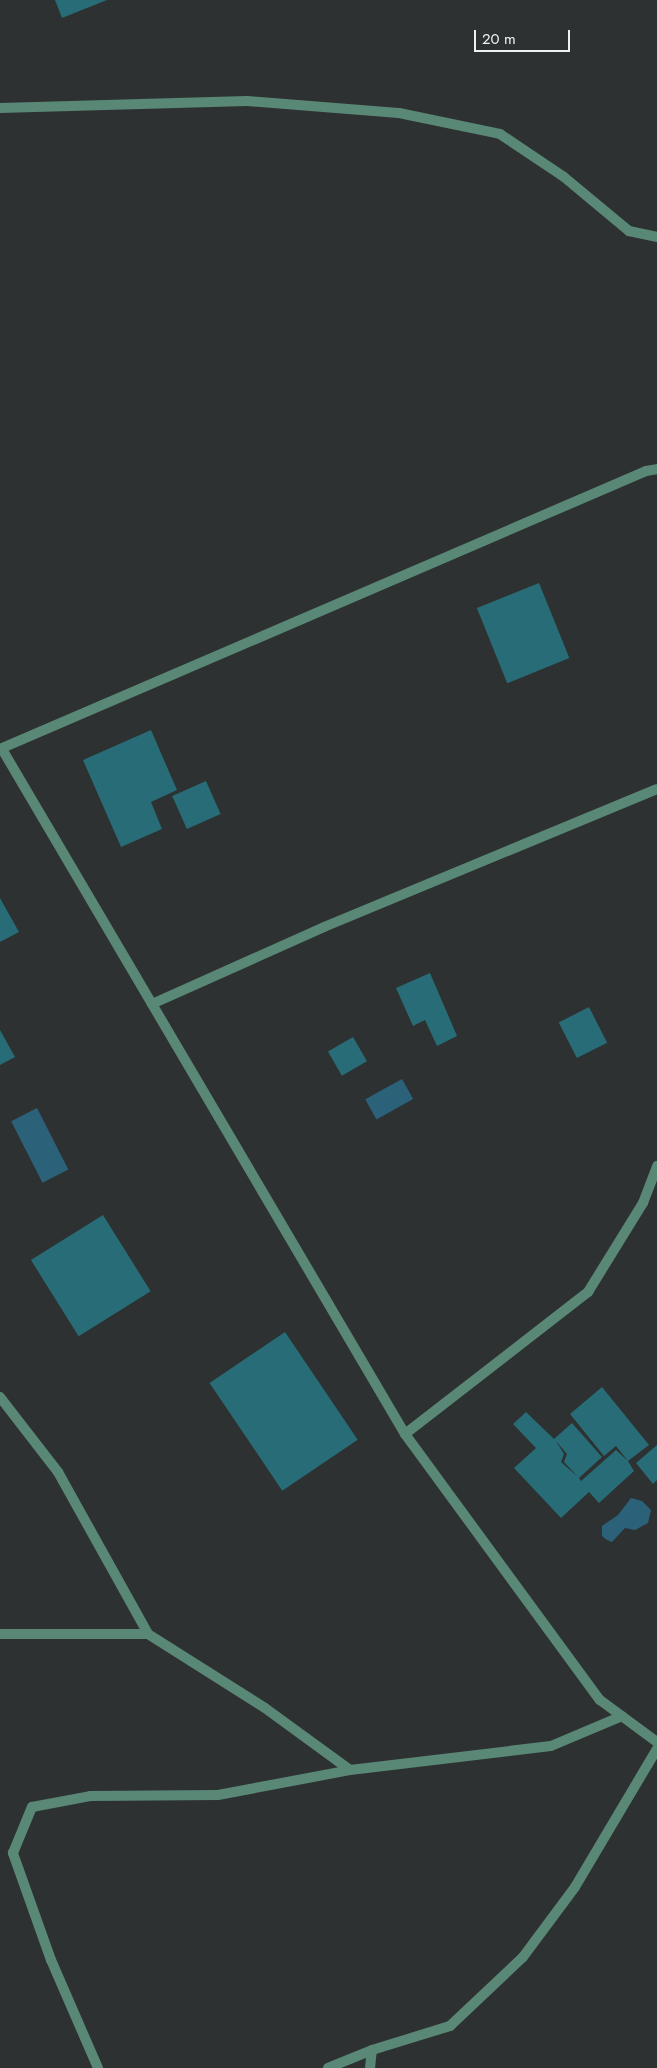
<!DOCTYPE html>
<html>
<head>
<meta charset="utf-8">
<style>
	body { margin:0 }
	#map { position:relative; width:657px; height:2068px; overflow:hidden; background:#2e3131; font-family:Jost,sans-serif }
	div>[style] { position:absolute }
	.water>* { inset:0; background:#2b627a; transform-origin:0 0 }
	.building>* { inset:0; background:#276c76; transform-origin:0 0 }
	.service>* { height:10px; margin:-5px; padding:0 5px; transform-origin:5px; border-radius:5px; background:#598877 }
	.minor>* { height:10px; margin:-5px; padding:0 5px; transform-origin:5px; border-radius:5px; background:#598877 }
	span { translate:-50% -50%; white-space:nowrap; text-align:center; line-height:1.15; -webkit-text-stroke:4px #2e3131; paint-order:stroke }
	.scale { position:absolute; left:474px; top:30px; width:96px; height:22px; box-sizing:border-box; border:2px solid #f0f2f2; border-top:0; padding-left:6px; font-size:15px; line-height:18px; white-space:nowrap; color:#f0f2f2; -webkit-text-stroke:4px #2e3131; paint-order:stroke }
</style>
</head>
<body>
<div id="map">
	<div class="water">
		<i style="left:402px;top:1079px;width:23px;height:42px;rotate:61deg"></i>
		<i style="left:37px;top:1108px;width:69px;height:29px;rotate:63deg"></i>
		<i style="clip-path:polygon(631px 1498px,642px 1501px,651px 1510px,648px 1523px,635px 1530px,625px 1528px,612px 1542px,607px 1540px,602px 1536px,602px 1526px,618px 1515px)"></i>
	</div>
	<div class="building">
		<i style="clip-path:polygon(55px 0,107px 0,62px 18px)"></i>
		<i style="left:539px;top:583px;width:81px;height:67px;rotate:68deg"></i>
		<i style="clip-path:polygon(151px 730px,177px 790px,151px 802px,162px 829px,121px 847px,83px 760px)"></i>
		<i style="left:206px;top:781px;width:36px;height:37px;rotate:66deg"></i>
		<i style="clip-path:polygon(0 898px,19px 932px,0 942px)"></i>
		<i style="clip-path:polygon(430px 973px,457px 1036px,437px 1046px,425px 1020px,413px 1026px,396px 988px)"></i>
		<i style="left:589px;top:1007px;width:40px;height:34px;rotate:63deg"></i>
		<i style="clip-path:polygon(0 1030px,15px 1057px,0 1065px)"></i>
		<i style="left:353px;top:1037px;width:28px;height:29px;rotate:60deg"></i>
		<i style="left:103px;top:1215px;width:90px;height:85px;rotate:58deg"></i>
		<i style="left:285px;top:1332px;width:130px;height:91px;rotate:56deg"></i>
		<i style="clip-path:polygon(evenodd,602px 1387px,649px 1445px,628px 1461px,634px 1471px,599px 1503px,589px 1492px,561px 1518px,514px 1468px,536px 1448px,513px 1424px,526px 1412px,554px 1439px,572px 1423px,602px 1457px,579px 1478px,581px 1481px,616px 1450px,628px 1461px,616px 1446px,604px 1456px,570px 1414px,602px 1387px,556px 1441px,567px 1454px,564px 1462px,578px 1477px,561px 1462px,564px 1454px,556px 1441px)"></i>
		<i style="clip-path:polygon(657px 1445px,657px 1480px,653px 1484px,636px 1463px)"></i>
	</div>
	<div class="service">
		<i style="left:98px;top:2068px;width:118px;rotate:-113.5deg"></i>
		<i style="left:51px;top:1960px;width:114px;rotate:-109.6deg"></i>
		<i style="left:13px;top:1853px;width:50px;rotate:-67.6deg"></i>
		<i style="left:32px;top:1807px;width:59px;rotate:-10.7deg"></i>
		<i style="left:90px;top:1796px;width:128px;rotate:-0.4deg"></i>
		<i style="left:218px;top:1795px;width:134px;rotate:-10.7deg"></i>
		<i style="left:328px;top:2068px;width:48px;rotate:-22.2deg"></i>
		<i style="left:372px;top:2050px;width:82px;rotate:-17.1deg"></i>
		<i style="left:450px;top:2026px;width:100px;rotate:-43.4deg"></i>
		<i style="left:523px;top:1957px;width:87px;rotate:-53.4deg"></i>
		<i style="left:575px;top:1887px;width:161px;rotate:-59.3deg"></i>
		<i style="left:370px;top:2068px;width:18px;rotate:-84deg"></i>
	</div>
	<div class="minor">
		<i style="left:0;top:108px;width:247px;rotate:-1.6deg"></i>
		<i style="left:247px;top:101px;width:152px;rotate:4.5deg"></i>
		<i style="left:399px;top:113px;width:103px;rotate:11.7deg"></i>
		<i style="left:500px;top:134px;width:77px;rotate:33.9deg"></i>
		<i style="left:564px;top:177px;width:85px;rotate:39.7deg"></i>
		<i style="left:629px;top:231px;width:29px;rotate:12deg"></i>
		<i style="left:0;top:749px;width:703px;rotate:-23.28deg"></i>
		<i style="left:646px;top:471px;width:11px;rotate:-10deg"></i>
		<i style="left:2px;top:749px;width:795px;rotate:59.53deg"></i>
		<i style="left:405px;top:1434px;width:330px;rotate:53.8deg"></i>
		<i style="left:600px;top:1700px;width:71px;rotate:36.4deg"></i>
		<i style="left:152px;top:1004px;width:188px;rotate:-24.1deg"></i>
		<i style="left:324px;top:927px;width:360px;rotate:-22.5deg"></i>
		<i style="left:0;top:1397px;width:95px;rotate:52.3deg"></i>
		<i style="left:58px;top:1472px;width:185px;rotate:60.9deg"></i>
		<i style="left:405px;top:1434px;width:232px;rotate:-37.8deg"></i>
		<i style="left:588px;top:1292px;width:105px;rotate:-58.3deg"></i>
		<i style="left:643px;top:1203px;width:40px;rotate:-69deg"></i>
		<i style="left:0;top:1634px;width:148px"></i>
		<i style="left:148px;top:1634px;width:138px;rotate:32.3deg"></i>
		<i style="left:265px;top:1708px;width:105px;rotate:36.1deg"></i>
		<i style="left:350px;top:1770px;width:202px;rotate:-6.8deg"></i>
		<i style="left:551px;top:1746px;width:77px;rotate:-22.9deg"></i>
	</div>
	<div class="scale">20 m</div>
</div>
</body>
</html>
